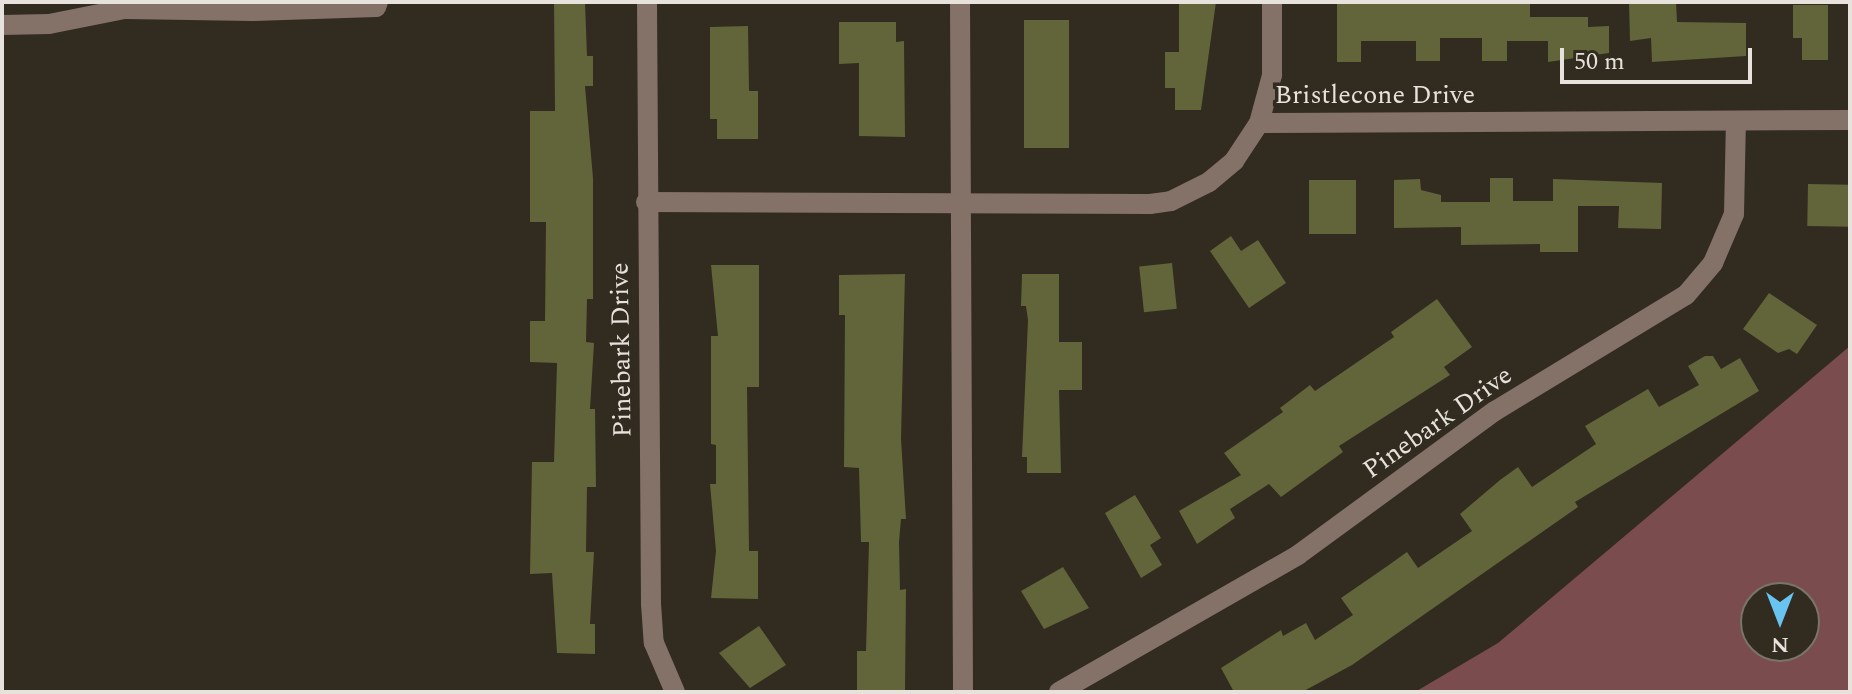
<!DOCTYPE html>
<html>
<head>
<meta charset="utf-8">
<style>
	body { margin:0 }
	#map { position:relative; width:1852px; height:694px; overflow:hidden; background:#322b20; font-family:Spectral,serif }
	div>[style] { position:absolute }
	.forest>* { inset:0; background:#7a4c4d }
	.building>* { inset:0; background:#626439; transform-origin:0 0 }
	.minor>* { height:20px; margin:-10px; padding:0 10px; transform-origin:10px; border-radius:10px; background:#847167 }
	span { translate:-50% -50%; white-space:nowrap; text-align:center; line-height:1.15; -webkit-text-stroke:7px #322b20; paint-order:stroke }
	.street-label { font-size:26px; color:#e7e3dc }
	.frame { position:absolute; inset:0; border:4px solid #e7e3dc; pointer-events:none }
	.north { position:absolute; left:1740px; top:582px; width:80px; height:80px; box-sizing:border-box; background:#322b20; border:2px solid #7a756b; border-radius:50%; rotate:180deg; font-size:22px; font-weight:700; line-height:32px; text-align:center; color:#e7e3dc }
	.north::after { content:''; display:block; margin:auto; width:28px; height:36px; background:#69c4f0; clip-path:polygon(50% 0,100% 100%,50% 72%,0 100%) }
	.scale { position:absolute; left:1560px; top:48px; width:192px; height:36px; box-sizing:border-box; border:4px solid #e7e3dc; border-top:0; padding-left:10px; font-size:24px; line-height:28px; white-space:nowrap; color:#e7e3dc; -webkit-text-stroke:6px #322b20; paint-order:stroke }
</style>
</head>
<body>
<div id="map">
	<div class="forest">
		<i style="clip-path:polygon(evenodd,1850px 346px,1850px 692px,1415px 692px,1498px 643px,1850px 346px,1756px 598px,1804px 598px,1804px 646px,1756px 646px,1756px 598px)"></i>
	</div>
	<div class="building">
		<i style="clip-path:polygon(554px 2px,585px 2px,587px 56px,593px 56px,593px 86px,585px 86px,593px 178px,593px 299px,587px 299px,586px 342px,594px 343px,590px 409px,595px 409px,596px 487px,587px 487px,586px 552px,594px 552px,590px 624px,595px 624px,595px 654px,557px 653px,552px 573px,530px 574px,532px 462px,554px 462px,557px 363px,530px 362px,530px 321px,545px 321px,546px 222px,530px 222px,530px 111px,555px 111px)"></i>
		<i style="clip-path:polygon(1179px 2px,1216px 2px,1201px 110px,1175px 110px,1175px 88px,1165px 88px,1165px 52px,1179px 52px)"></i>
		<i style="clip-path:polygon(1337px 2px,1530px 2px,1530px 17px,1588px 17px,1588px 27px,1609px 26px,1609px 53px,1548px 62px,1548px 41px,1507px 41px,1507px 61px,1482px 61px,1482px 38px,1440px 38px,1440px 61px,1416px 61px,1416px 41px,1361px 41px,1361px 62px,1337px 62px)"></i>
		<i style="clip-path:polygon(1629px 2px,1676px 2px,1677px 22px,1746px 23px,1746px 56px,1652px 62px,1651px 38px,1630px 41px)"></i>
		<i style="clip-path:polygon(1793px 5px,1828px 5px,1828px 60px,1802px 60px,1802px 38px,1793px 38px)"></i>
		<i style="left:1024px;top:20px;width:45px;height:128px"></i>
		<i style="clip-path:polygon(839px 22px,896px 22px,896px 42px,904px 41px,905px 137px,859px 136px,859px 63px,839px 64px)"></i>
		<i style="clip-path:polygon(748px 26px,749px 91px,758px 91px,758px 139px,717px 139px,717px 119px,710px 119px,710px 27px)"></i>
		<i style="clip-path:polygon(1490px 178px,1513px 178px,1513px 201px,1553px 201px,1553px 179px,1662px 183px,1661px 229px,1618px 228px,1619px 206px,1578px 206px,1578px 252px,1540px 252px,1540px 244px,1461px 245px,1461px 227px,1394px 228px,1394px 180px,1420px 179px,1421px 190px,1441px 195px,1441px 202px,1490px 202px)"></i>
		<i style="left:1309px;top:180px;width:47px;height:54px"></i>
		<i style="left:1808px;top:184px;width:42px;height:42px;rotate:1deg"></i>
		<i style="clip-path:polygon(1231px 236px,1241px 251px,1258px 240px,1286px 283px,1249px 308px,1210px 251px)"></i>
		<i style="left:1172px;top:263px;width:46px;height:33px;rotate:84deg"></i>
		<i style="clip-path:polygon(711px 265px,759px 265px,759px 387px,747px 387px,749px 551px,758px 551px,758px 599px,711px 598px,716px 551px,710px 484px,716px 484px,716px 445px,711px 444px,711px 336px,718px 336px)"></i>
		<i style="clip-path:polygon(905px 274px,901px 439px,906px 519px,901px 519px,899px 542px,900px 590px,906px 589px,905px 692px,857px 692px,857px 651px,866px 651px,869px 542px,861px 542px,859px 468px,844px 467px,845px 315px,839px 315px,839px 275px)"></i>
		<i style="clip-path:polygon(1022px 274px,1059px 274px,1059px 342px,1082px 342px,1082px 390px,1059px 390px,1061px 473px,1027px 473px,1027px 457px,1022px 457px,1028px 320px,1026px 306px,1021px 306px)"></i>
		<i style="clip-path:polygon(1769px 293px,1817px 325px,1797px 354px,1789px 349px,1778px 353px,1743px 329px)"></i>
		<i style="clip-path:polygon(1437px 299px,1472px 347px,1444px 367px,1450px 375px,1339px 446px,1343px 452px,1281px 497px,1269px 484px,1230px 509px,1235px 518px,1197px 544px,1179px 511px,1241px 475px,1224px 453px,1283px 412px,1280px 408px,1310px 385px,1315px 391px,1394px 337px,1391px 332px)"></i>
		<i style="clip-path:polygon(1705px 356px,1713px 356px,1721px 369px,1740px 358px,1759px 391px,1575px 502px,1578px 507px,1352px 665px,1302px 692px,1234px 692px,1221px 668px,1281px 630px,1283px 636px,1306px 623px,1315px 640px,1353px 615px,1341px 598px,1386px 567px,1407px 552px,1418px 568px,1472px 531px,1460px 514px,1500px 480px,1518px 467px,1532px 487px,1596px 444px,1585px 426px,1648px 389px,1659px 407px,1699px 385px,1688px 366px)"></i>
		<i style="clip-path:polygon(1135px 495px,1161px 538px,1150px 545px,1162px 565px,1141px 578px,1105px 513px)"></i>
		<i style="clip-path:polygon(1063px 567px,1089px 608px,1044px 629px,1021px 591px)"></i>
		<i style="clip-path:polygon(759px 626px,786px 665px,750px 688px,719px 653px)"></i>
	</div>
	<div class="minor">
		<i style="left:647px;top:2px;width:602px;rotate:89.62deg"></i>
		<i style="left:651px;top:604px;width:39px;rotate:86deg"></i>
		<i style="left:654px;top:643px;width:53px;rotate:66.8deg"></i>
		<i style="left:960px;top:2px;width:690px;rotate:89.75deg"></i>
		<i style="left:2px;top:25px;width:47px;rotate:-1.2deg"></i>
		<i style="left:49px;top:24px;width:77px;rotate:-11.2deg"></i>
		<i style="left:125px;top:9px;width:127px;rotate:0.9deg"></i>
		<i style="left:252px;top:11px;width:124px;rotate:-1.8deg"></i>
		<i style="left:376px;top:7px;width:5px;rotate:-68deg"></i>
		<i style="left:1259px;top:123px;width:50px;rotate:-74.8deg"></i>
		<i style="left:1272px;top:75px;width:73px;rotate:-90deg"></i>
		<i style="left:646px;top:202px;width:504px;rotate:0.23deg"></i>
		<i style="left:1150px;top:204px;width:21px;rotate:-8deg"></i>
		<i style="left:1171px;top:201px;width:42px;rotate:-26.6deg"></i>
		<i style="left:1209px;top:182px;width:33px;rotate:-40deg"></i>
		<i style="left:1234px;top:161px;width:45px;rotate:-56.7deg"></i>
		<i style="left:1259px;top:123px;width:591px;rotate:-0.29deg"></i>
		<i style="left:1059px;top:692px;width:275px;rotate:-29.8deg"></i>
		<i style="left:1298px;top:555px;width:244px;rotate:-36.2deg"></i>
		<i style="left:1495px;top:411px;width:223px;rotate:-31.3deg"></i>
		<i style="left:1686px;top:295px;width:42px;rotate:-49.8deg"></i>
		<i style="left:1713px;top:263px;width:53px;rotate:-66.8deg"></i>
		<i style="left:1734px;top:214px;width:93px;rotate:-88.8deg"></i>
	</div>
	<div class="street-label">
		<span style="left:1375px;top:96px">Bristlecone Drive</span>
		<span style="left:622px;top:350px;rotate:-91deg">Pinebark Drive</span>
		<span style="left:1438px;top:423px;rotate:-35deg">Pinebark Drive</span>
	</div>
	<div class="frame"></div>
	<div class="north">N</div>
	<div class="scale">50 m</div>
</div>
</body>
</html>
